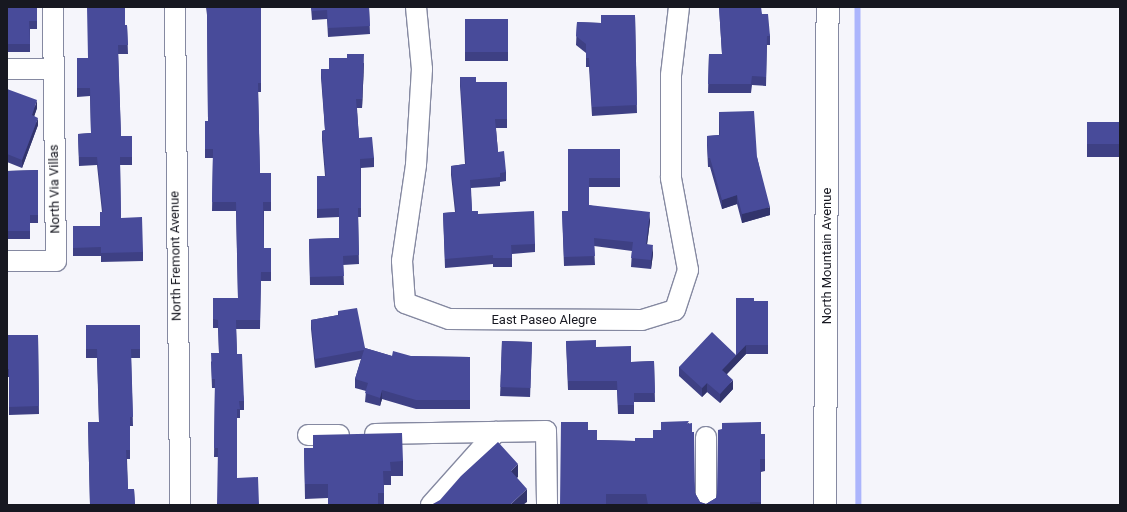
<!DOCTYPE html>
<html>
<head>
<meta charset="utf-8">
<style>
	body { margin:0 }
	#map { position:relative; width:1127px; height:512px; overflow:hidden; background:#f5f5fb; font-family:Roboto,sans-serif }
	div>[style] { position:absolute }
	.stream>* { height:5.5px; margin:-2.75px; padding:0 2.75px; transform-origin:2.75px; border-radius:2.75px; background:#acb5fc }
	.roads { filter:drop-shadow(1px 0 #8589a1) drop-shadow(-1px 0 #8589a1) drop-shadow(0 1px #8589a1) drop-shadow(0 -1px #8589a1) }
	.street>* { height:20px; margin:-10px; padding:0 10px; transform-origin:10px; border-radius:10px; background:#fff }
	.secondary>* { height:22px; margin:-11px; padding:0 11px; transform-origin:11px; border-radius:11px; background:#fff }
	.wall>* { inset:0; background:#3e4084; transform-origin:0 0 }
	.shaded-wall>* { inset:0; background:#32346c }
	.building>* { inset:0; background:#484b9a; transform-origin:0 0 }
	span { translate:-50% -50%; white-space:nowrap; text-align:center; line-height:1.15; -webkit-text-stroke:4px #fff; paint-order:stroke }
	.street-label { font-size:13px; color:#171821 }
	.frame { position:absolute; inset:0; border:8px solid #171821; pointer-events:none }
</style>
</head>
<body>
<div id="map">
	<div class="stream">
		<i style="left:858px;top:7px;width:498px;rotate:89.9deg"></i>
	</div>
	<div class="roads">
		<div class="street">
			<i style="left:175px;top:7px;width:498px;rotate:89.4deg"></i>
			<i style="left:416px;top:7px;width:62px;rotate:84.5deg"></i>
			<i style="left:422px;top:69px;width:96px;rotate:93.6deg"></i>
			<i style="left:416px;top:165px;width:97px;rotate:98.3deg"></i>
			<i style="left:402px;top:261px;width:42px;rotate:85.9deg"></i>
			<i style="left:405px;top:303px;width:47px;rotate:20deg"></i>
			<i style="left:449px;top:319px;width:193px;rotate:0.3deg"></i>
			<i style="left:642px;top:320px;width:34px;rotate:-17deg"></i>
			<i style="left:675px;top:310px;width:42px;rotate:-72deg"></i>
			<i style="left:688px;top:270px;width:94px;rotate:-100.5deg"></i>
			<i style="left:671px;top:178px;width:103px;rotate:-90deg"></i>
			<i style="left:671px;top:75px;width:68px;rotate:-83.3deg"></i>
			<i style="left:7px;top:69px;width:47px"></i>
			<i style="left:7px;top:261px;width:49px"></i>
			<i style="left:56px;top:261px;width:254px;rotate:-90.7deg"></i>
			<i style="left:375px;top:434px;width:171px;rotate:-1deg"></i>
			<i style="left:546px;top:431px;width:74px;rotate:89.2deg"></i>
			<i style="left:308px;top:435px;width:31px"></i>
			<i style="left:706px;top:437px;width:68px;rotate:90deg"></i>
			<i style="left:431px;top:505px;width:98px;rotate:-48.3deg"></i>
		</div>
		<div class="secondary">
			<i style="left:825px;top:505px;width:498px;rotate:-89.7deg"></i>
		</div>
	</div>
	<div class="wall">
		<i style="clip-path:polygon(7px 7px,37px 7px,37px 29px,30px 29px,30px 52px,7px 52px)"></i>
		<i style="clip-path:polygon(206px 7px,261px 7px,261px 92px,258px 92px,260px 173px,271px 173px,271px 211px,264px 211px,264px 248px,271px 248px,271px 281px,261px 281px,260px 329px,236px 329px,237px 354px,244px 401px,244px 410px,240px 410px,240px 418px,237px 418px,237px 478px,259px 505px,218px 457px,214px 457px,215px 388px,212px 388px,211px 362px,219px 353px,218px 328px,213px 328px,213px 298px,238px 298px,236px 211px,212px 211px,213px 158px,205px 158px,205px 121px,208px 121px,207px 15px)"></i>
		<i style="clip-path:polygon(311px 7px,369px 7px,370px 34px,328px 37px,327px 19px,312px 20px)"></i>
		<i style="clip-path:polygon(719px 7px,762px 14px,770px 36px,770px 45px,767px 45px,766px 86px,752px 85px,751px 93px,708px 93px,709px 54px,722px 54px)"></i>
		<i style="clip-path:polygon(635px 15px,637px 113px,592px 116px,589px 67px,586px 67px,586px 53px,576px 45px,577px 22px,601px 23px)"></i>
		<i style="left:465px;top:19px;width:43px;height:42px"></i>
		<i style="clip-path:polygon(125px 25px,127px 25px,128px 54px,118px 54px,121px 136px,132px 136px,132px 165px,120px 165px,121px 218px,143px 252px,143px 261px,101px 262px,101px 256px,73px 256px,73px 226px,100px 226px,102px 212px,97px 165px,79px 166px,78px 134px,91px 133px,90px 96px,77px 97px,77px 58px,88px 58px)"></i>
		<i style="clip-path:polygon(364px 63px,362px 108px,357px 108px,359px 138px,374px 158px,374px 167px,361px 168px,361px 217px,358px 217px,359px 264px,343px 265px,344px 285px,310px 285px,309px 239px,339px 238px,339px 217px,317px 218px,317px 176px,325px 176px,322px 140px,322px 131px,325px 130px,321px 78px,321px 69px,329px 69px)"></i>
		<i style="clip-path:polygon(460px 77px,476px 82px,507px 82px,507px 128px,496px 128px,498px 152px,506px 172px,506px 181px,500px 182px,500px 186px,471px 188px,472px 211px,535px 244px,535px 252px,512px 254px,512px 267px,493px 267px,493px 264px,445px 268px,443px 213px,455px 212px,451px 175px,451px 166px,465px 164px,460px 86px)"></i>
		<i style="clip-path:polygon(7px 89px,37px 108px,34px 116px,38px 125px,22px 168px,7px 162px)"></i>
		<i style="clip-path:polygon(719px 112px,757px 157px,770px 215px,742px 223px,737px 204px,722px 209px,710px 167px,708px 167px,707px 145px,707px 136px,719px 135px)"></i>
		<i style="left:1120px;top:122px;width:35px;height:33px;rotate:90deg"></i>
		<i style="clip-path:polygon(568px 149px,620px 149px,620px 187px,589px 187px,589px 205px,650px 221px,647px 244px,653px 254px,651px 269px,631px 267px,632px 251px,594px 246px,595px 265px,564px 266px,562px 211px,568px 211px)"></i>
		<i style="clip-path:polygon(38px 170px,38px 223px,30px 223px,30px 239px,7px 239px,7px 171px)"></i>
		<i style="clip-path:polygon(754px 301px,768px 301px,768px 354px,746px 354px,727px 374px,733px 389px,720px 403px,707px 392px,702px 397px,679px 376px,679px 367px,736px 355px)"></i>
		<i style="clip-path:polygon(338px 311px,365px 348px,392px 356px,470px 357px,470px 409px,416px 409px,382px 399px,380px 406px,365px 402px,366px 391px,355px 388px,355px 379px,361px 359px,315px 368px,311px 329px,311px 320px,338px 315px)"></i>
		<i style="clip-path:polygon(86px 325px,140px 325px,140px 358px,131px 358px,133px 426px,130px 426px,130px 459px,127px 459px,128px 489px,134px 489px,135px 505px,90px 505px,88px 422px,99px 422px,97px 358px,86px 358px)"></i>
		<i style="clip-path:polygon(7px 335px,38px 335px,39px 414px,9px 415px,9px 377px,7px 377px)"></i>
		<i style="left:502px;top:341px;width:30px;height:55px;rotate:2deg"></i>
		<i style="clip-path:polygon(566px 341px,596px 347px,631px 362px,654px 361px,655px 402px,634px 402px,634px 414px,618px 414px,617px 390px,568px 390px)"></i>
		<i style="clip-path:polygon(689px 423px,695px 493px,700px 502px,706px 504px,716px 498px,761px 434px,765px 459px,765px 471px,761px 472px,761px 505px,560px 505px,588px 430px,597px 440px,635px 441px,653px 438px,661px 430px)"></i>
		<i style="clip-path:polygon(304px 448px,403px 461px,403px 476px,391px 476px,391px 485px,384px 485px,384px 505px,328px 505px,328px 498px,305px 499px)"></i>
	</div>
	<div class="shaded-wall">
		<i style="clip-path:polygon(364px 54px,364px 63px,362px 108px,362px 99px)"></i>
		<i style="clip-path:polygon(37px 100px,37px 108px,32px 123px,32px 115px)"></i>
		<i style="clip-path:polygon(38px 118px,38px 125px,22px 168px,22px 160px)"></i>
		<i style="clip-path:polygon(737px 195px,737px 204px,722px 209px,722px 200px)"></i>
		<i style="clip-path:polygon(770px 207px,770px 215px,742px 223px,742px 214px)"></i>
		<i style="clip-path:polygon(650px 212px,650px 221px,646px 253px,646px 244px)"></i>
		<i style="clip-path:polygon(653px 245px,653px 254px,651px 269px,651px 260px)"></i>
		<i style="clip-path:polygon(746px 345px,746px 354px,722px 379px,722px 370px)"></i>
		<i style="clip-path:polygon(733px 380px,733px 389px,720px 403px,720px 394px)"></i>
		<i style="clip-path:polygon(707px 383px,707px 392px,702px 397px,702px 388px)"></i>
		<i style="clip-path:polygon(382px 390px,382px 399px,380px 406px,380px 398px)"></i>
		<i style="clip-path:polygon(518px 464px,518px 477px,511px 484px,511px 471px)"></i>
		<i style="clip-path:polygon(527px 489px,527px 502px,523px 505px,510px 505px)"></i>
	</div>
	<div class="building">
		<i style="clip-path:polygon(7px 7px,37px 7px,37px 21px,29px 21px,30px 44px,7px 44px)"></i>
		<i style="clip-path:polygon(87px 7px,125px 7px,125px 25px,127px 25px,128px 45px,118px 45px,121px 136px,132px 136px,132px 157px,120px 157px,121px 218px,142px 217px,143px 252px,101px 253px,101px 247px,73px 248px,73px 226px,100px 226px,100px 212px,103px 212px,97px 157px,79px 157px,78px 134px,91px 133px,90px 88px,77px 88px,77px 58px,88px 58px)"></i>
		<i style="clip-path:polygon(207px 7px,261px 7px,261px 83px,258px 83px,260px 173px,271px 173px,271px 202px,263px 202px,264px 248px,271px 248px,271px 272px,261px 272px,260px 320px,236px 320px,237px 354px,242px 354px,244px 401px,239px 401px,240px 409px,237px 409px,237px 478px,258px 477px,259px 505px,217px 505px,218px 448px,214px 448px,215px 379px,212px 379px,211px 353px,219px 353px,218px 320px,213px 319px,213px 298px,238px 298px,236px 202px,212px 202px,213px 149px,205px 149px,205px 121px,208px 121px)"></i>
		<i style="clip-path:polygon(311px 7px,369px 7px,370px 26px,328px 28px,327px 10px,312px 11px)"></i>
		<i style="clip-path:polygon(719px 7px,761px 7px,762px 14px,768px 14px,770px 36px,767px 36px,766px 77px,752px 76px,751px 84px,708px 84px,709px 54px,722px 54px)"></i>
		<i style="clip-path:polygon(601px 15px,635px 15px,637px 105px,592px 107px,589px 58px,586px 58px,586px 44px,576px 36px,577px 22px,601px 23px)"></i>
		<i style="left:465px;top:19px;width:43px;height:33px"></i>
		<i style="clip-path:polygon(347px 54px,364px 54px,362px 99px,356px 99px,359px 138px,372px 137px,374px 158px,360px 159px,361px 208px,358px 208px,359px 255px,343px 256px,344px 276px,310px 277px,309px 239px,339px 238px,339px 208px,317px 209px,317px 176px,326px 176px,322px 131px,325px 130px,321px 69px,329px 69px,329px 58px,347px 58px)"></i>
		<i style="clip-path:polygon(460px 77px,476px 77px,476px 82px,507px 82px,507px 119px,495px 119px,498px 152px,504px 151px,506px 172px,500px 173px,500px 177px,470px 180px,472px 211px,478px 211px,478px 214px,534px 211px,535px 244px,511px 245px,512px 258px,493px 258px,493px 255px,445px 259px,443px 213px,456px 212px,451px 166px,466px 164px)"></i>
		<i style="clip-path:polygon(7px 89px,37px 100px,32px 115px,38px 118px,22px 160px,7px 154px)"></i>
		<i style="clip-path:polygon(754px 111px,757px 157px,770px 207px,742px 214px,737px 195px,722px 200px,710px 158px,708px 158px,707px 136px,720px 135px,719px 112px)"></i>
		<i style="left:1120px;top:122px;width:22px;height:33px;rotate:90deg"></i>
		<i style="clip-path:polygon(568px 149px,620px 149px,620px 178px,589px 178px,589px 205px,650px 212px,646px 244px,653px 245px,651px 260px,631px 258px,633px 242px,594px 238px,595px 256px,564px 257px,562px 211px,568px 211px)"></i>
		<i style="clip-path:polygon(38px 170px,38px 215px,30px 215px,30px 231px,7px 231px,7px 171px)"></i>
		<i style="clip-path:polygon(736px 298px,754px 298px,754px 301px,768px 301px,768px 345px,746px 345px,722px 370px,733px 380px,720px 394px,707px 383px,702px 388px,679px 367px,712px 332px,736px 355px)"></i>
		<i style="clip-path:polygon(357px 308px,365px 348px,392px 356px,393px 351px,411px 356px,470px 357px,470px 400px,416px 400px,382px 390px,380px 398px,365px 393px,368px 383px,355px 379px,364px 350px,315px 359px,311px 320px,339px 315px,338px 311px)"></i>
		<i style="clip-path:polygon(86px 325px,140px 325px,140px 349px,131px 349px,133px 417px,130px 417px,130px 450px,126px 450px,128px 489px,134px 489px,135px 505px,90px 505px,88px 422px,99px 422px,97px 349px,86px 349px)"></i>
		<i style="clip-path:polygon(7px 335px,38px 335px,39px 406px,9px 407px,9px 369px,7px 369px)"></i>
		<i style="clip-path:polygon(596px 340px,596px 347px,631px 346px,631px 362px,654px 361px,655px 393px,634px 393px,634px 405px,618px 405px,617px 381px,568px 381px,566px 341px)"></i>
		<i style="left:502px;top:341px;width:30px;height:46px;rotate:2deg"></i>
		<i style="clip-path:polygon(689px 421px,687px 424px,692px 423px,692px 432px,694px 432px,695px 493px,700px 502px,706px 504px,716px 498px,717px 493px,718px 430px,722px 429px,722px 423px,761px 422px,761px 434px,765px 434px,765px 459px,760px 459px,761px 502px,750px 502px,750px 505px,648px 505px,646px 494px,606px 494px,606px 505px,560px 505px,561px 422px,588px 422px,588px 430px,597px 430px,597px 440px,635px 441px,635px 438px,653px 438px,653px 430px,661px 430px,661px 422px)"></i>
		<i style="clip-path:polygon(402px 433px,403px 461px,390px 462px,391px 471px,383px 471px,384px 493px,378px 493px,378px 505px,328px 505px,328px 484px,305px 484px,304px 448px,313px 448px,313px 435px)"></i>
		<i style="clip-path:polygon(498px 442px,518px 464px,511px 471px,527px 489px,510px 505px,431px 505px,440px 500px,461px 476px)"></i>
	</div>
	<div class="street-label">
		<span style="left:55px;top:189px;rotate:-91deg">North Via Villas</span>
		<span style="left:176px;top:256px;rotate:-91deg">North Fremont Avenue</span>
		<span style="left:827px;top:256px;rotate:-90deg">North Mountain Avenue</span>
		<span style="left:544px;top:320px">East Paseo Alegre</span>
	</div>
	<div class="frame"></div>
</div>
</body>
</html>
